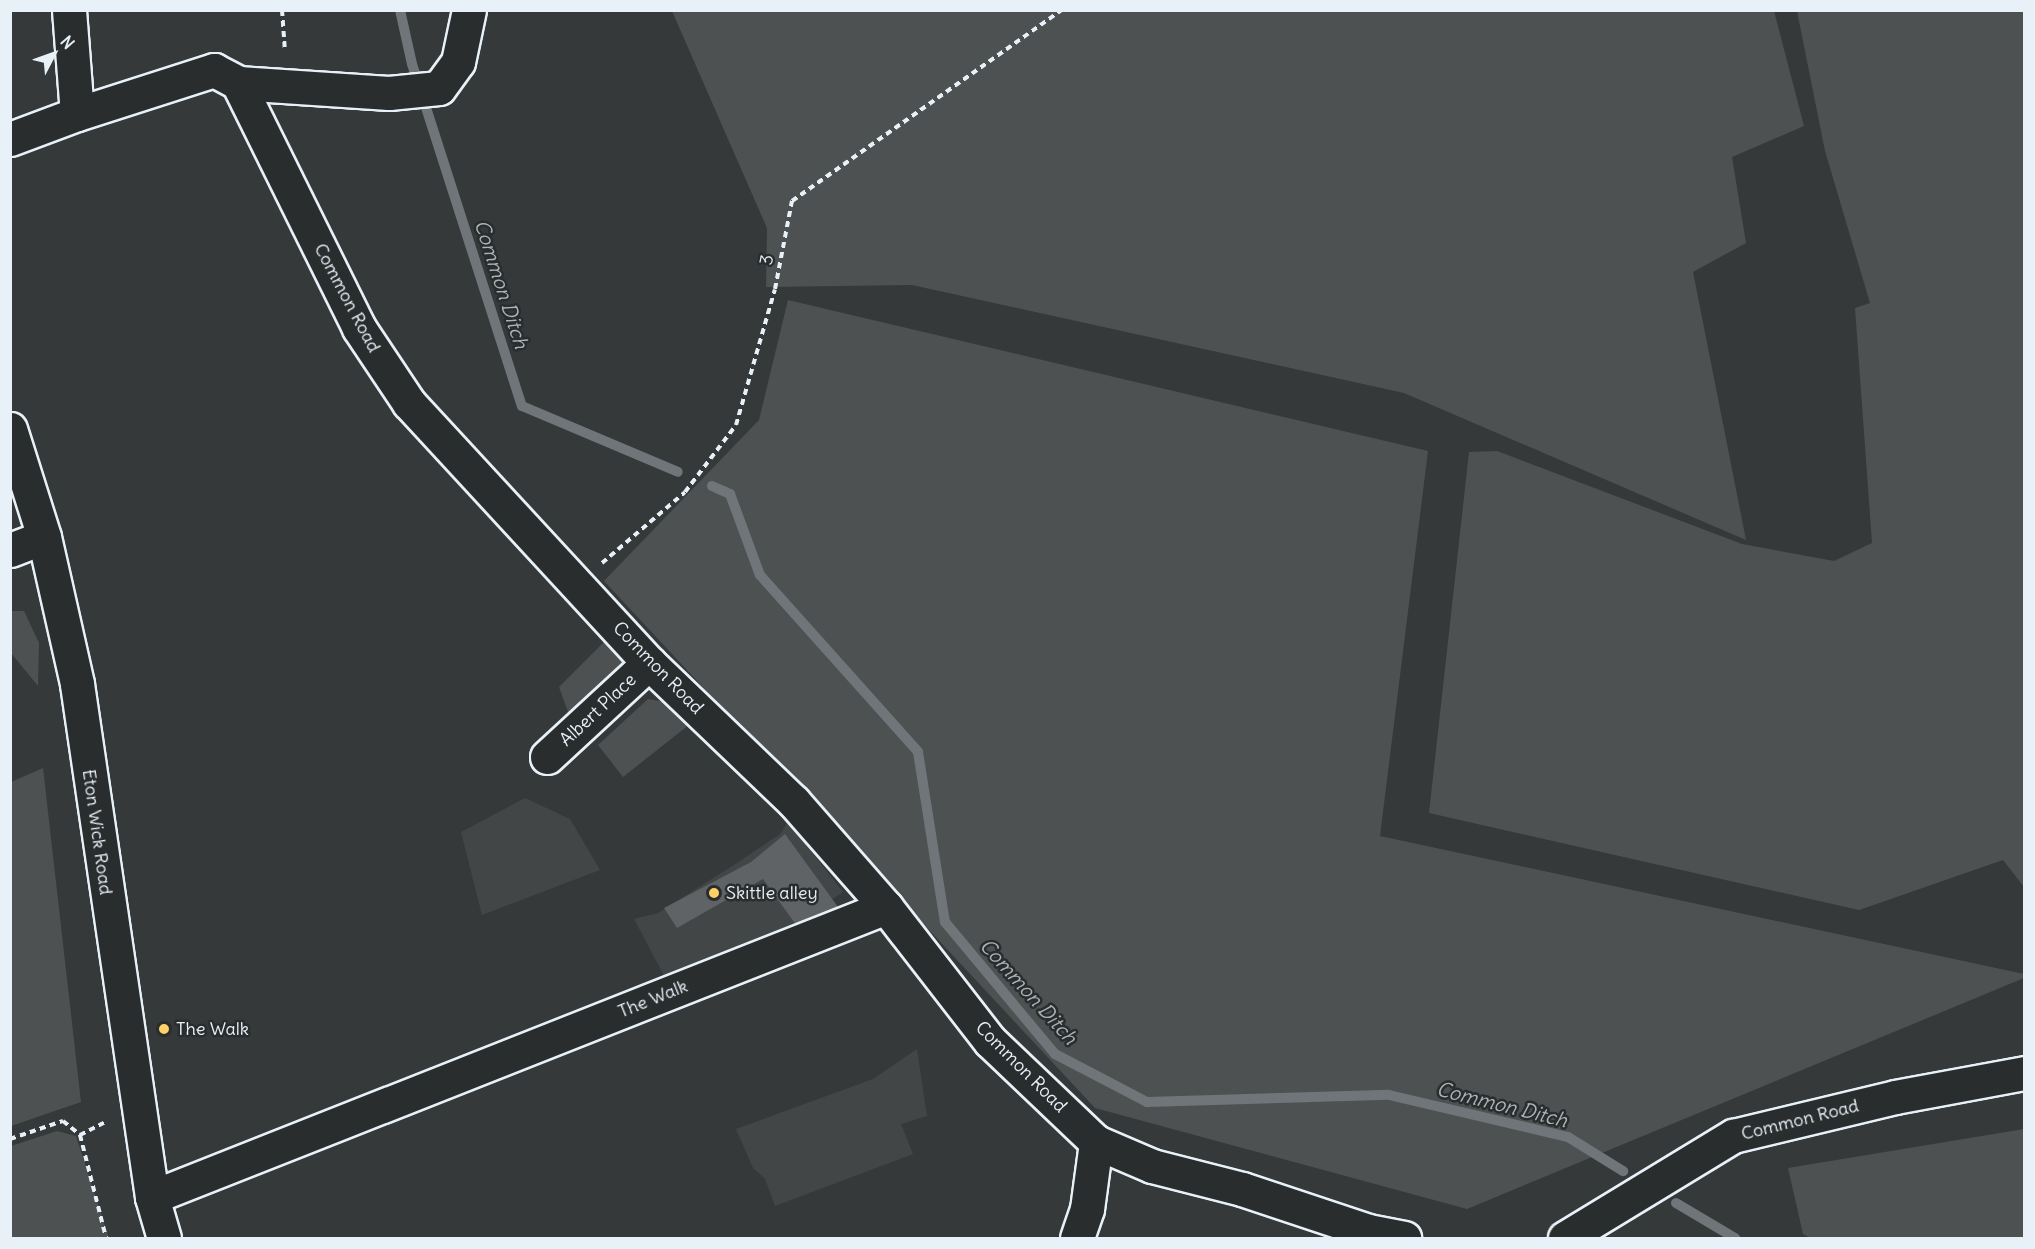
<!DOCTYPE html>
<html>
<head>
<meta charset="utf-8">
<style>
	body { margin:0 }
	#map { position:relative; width:2035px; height:1249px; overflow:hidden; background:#35393a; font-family:Delius,sans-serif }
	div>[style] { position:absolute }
	.built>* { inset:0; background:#424647 }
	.green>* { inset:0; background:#4d5152 }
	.stream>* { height:10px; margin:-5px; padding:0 5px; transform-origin:5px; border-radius:5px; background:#707579 }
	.building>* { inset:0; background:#5f6365 }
	.path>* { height:4px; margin-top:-2px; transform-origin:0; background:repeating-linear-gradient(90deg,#e8f1f8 0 6px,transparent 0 10.5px) }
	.roads { filter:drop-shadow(2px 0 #e8f1f8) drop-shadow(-2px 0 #e8f1f8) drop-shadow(0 2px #e8f1f8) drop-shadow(0 -2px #e8f1f8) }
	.minor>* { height:33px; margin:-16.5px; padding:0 16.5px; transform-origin:16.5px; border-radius:16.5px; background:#2a2d2e }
	.major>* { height:33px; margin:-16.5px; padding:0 16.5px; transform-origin:16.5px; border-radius:16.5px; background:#2a2d2e }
	.dots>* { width:16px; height:16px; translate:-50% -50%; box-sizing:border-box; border:3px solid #2a2d2e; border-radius:50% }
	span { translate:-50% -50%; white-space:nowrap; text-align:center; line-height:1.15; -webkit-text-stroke:5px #2a2d2e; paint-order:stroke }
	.street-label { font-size:18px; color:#e8f1f8 }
	.poi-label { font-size:18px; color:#e8f1f8 }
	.left { translate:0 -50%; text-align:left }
	.water-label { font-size:20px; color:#acb3b8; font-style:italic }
	.frame { position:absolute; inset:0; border:12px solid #e8f1f8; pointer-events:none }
	.north { position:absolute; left:24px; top:24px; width:60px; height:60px; -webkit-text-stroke:4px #2a2d2e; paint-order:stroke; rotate:49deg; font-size:16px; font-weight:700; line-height:24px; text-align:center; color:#e8f1f8 }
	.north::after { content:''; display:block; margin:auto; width:21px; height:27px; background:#e8f1f8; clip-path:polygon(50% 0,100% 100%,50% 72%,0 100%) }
</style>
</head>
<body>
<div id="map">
	<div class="built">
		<i style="clip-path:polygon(525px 798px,570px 819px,600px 870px,482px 915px,461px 832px)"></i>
		<i style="clip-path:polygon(788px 822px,843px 892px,785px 931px,670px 987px,634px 919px,658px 913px,737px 863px,780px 834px)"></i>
		<i style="clip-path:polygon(917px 1049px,927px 1116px,901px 1124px,913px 1154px,775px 1206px,765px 1179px,753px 1168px,736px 1129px,873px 1079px)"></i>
	</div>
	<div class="green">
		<i style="clip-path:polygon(672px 11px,1774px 11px,1804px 126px,1732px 157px,1746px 243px,1693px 272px,1746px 540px,1404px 393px,912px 285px,766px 287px,767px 228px)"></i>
		<i style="clip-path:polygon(1797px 11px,2024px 11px,2024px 887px,2003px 860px,1859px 910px,1429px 813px,1469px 452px,1497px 451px,1742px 544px,1834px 561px,1872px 543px,1855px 308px,1870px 303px,1825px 151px)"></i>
		<i style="clip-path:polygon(788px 300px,1428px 451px,1380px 836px,2024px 974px,2024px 978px,1467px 1209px,1095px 1108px,604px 581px,759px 420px)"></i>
		<i style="clip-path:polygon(10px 611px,24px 611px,39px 643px,38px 686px,11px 653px)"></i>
		<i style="clip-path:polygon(606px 640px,626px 657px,628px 684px,572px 723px,559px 687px)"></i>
		<i style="clip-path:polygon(648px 699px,671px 703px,690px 724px,623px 777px,598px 745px)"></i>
		<i style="clip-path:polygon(43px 768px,81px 1102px,11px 1126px,11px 782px)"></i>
		<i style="clip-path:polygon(2024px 1129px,2024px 1238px,1810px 1238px,1803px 1234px,1788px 1168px)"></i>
		<i style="clip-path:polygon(57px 1131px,76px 1136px,109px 1238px,11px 1238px,11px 1146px)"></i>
	</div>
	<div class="stream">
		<i style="left:400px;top:10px;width:55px;rotate:77.5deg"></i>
		<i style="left:412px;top:64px;width:359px;rotate:72.2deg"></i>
		<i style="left:522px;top:406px;width:169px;rotate:22.9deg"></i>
		<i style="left:712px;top:486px;width:20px;rotate:24deg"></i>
		<i style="left:730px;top:494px;width:86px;rotate:69.7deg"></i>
		<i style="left:760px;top:575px;width:237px;rotate:48.2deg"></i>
		<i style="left:918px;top:752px;width:172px;rotate:81deg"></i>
		<i style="left:945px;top:922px;width:172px;rotate:50.2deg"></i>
		<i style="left:1055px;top:1054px;width:104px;rotate:27.6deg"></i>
		<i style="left:1147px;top:1102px;width:242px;rotate:-1.7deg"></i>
		<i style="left:1389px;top:1095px;width:184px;rotate:13.2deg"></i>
		<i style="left:1568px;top:1137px;width:65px;rotate:31.7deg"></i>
		<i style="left:1676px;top:1203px;width:69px;rotate:30.7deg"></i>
	</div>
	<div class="building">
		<i style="clip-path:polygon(785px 834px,838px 907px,799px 929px,763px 879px,677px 928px,664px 908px,751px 862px)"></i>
	</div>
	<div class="path">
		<i style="left:282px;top:10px;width:42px;rotate:85.9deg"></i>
		<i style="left:602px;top:563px;width:109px;rotate:-40.5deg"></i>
		<i style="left:685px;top:492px;width:84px;rotate:-52.7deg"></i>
		<i style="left:736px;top:425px;width:141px;rotate:-74deg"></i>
		<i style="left:775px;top:289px;width:90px;rotate:-79.1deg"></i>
		<i style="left:792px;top:201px;width:331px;rotate:-35.3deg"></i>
		<i style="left:80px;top:1135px;width:29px;rotate:-27deg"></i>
		<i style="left:10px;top:1139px;width:56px;rotate:-18.8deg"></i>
		<i style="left:63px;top:1121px;width:22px;rotate:39deg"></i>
		<i style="left:80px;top:1135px;width:106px;rotate:75.8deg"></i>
	</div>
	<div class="roads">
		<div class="minor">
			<i style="left:69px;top:10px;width:104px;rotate:85.6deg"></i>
			<i style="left:238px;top:83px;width:151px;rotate:3.8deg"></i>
			<i style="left:389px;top:93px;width:50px;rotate:-5.7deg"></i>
			<i style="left:439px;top:88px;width:32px;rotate:-54deg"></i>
			<i style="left:458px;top:62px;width:53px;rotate:-78.1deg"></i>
			<i style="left:10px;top:139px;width:72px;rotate:-20.5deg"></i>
			<i style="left:77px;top:114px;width:144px;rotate:-17.8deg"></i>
			<i style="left:214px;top:70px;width:27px;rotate:28deg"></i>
			<i style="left:238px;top:83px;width:273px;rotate:63.7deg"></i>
			<i style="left:359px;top:328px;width:90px;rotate:56.3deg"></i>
			<i style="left:409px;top:403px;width:354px;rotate:47.3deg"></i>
			<i style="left:649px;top:663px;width:201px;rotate:43.8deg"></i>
			<i style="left:794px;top:802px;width:140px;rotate:48.8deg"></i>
			<i style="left:886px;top:907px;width:170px;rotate:52.2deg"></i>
			<i style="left:990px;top:1041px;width:146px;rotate:43.6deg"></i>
			<i style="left:1096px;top:1142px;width:61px;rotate:23.2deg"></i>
			<i style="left:1152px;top:1166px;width:93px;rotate:14.3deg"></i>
			<i style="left:1242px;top:1189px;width:133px;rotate:18.4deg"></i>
			<i style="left:1368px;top:1231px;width:37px;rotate:11deg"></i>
			<i style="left:10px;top:550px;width:36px;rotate:-21deg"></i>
			<i style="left:547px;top:757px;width:139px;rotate:-42.7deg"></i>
			<i style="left:152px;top:1197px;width:789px;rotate:-21.56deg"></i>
			<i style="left:1077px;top:1238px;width:31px;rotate:-71deg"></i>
			<i style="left:1087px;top:1209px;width:68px;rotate:-82.3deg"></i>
			<i style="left:1565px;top:1238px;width:197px;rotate:-31.3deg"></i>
			<i style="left:1733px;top:1136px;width:167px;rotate:-13.5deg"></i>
			<i style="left:1895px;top:1097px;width:131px;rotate:-10.5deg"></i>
		</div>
		<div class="major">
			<i style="left:10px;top:429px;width:113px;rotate:72.5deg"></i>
			<i style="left:44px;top:537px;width:151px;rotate:77.3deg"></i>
			<i style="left:77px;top:684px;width:518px;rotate:81.68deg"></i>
			<i style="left:152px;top:1197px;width:43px;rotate:73.7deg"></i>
		</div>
	</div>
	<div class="dots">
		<i style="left:714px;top:893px;background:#ffd166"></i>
		<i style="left:164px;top:1029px;background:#ffd166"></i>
	</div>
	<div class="street-label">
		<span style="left:767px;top:260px;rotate:-79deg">3</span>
		<span style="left:347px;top:298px;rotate:62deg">Common Road</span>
		<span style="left:658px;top:668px;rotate:46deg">Common Road</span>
		<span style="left:598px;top:710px;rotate:-43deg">Albert Place</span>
		<span style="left:97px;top:832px;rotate:82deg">Eton Wick Road</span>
		<span style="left:653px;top:999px;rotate:-22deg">The Walk</span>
		<span style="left:1021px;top:1067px;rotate:45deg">Common Road</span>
		<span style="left:1800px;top:1120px;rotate:-14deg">Common Road</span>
	</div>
	<div class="poi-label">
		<span class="left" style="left:726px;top:893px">Skittle alley</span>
		<span class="left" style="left:176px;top:1029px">The Walk</span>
	</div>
	<div class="water-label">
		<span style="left:502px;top:284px;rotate:72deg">Common Ditch</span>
		<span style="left:1029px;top:991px;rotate:48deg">Common Ditch</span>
		<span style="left:1502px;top:1104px;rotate:14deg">Common Ditch</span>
	</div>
	<div class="frame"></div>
	<div class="north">N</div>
</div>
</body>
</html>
